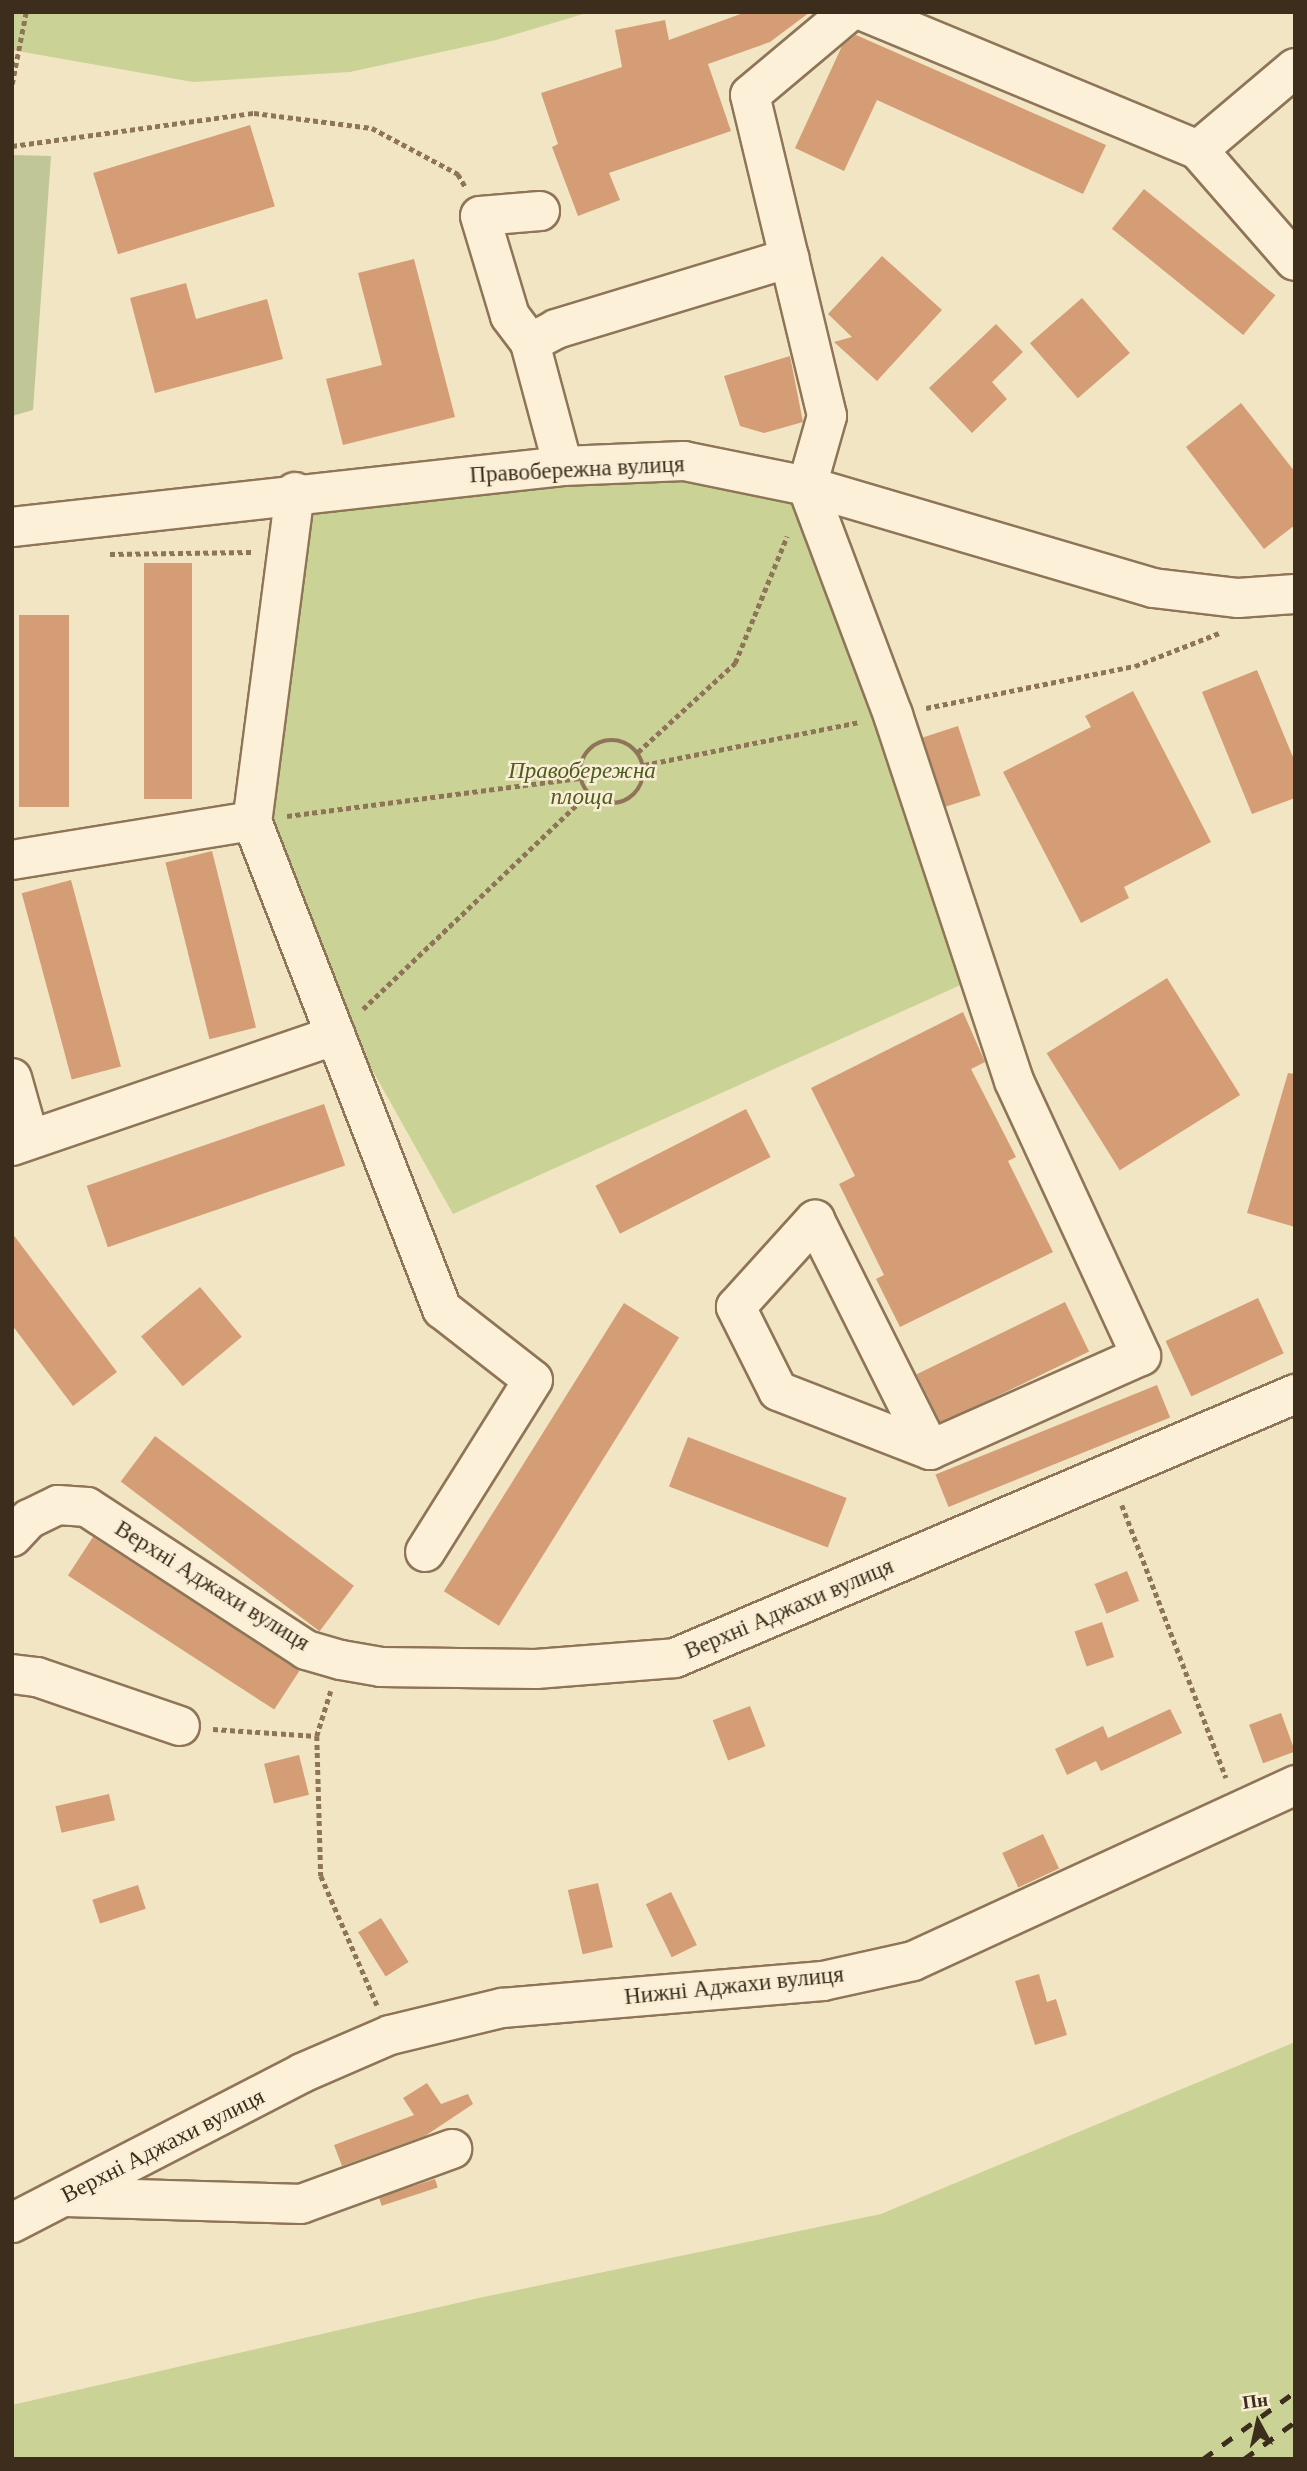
<!DOCTYPE html>
<html>
<head>
<meta charset="utf-8">
<style>
	body { margin:0 }
	#map { position:relative; width:1307px; height:2471px; overflow:hidden; background:#f2e5c3; font-family:Georgia,serif }
	div>[style] { position:absolute }
	.green>* { inset:0; background:#cbd296 }
	.cemetery>* { inset:0; background:#c0c696 }
	.building>* { inset:0; background:#d49d76; transform-origin:0 0 }
	.path>* { height:4.5px; margin-top:-2.25px; transform-origin:0; background:repeating-linear-gradient(90deg,#8f7558 0 5px,transparent 0 8.5px) }
	.path>.ring { margin:-2.25px; padding:0; box-sizing:content-box; background:none; border:4.5px solid #8f7558; border-radius:50% }
	.roads { filter:drop-shadow(2px 0 #8f7558) drop-shadow(-2px 0 #8f7558) drop-shadow(0 2px #8f7558) drop-shadow(0 -2px #8f7558) }
	.minor>* { height:38px; margin:-19px; padding:0 19px; transform-origin:19px; border-radius:19px; background:#fcf1d8 }
	.rail>* { height:5px; margin-top:-2.5px; transform-origin:0; background:repeating-linear-gradient(90deg,#3d2d1d 0 12px,transparent 0 24px) }
	span { translate:-50% -50%; white-space:nowrap; text-align:center; line-height:1.15; -webkit-text-stroke:5px #f9eed4; paint-order:stroke }
	.street-label { font-size:23px; color:#3d2d1d }
	.park-label { font-size:23px; color:#4d5c22; font-style:italic }
	.frame { position:absolute; inset:0; border:14px solid #3d2d1d; pointer-events:none }
	.north { position:absolute; left:1223px; top:2387px; width:70px; height:70px; -webkit-text-stroke:5px #f9eed4; paint-order:stroke; rotate:352deg; font-size:19px; font-weight:700; line-height:28px; text-align:center; color:#3d2d1d }
	.north::after { content:''; display:block; margin:auto; width:24px; height:32px; background:#3d2d1d; clip-path:polygon(50% 0,100% 100%,50% 72%,0 100%) }
</style>
</head>
<body>
<div id="map">
	<div class="green">
		<i style="clip-path:polygon(12px 12px,590px 12px,496px 40px,350px 72px,193px 82px,12px 50px)"></i>
		<i style="clip-path:polygon(565px 468px,803px 487px,965px 983px,453px 1214px,365px 1057px,272px 822px,311px 494px)"></i>
		<i style="clip-path:polygon(1295px 2042px,1295px 2459px,12px 2459px,12px 2405px,479px 2298px,881px 2214px)"></i>
	</div>
	<div class="cemetery">
		<i style="clip-path:polygon(12px 155px,51px 156px,33px 410px,12px 416px)"></i>
	</div>
	<div class="building">
		<i style="clip-path:polygon(746px 12px,810px 12px,770px 42px,708px 64px,731px 131px,609px 173px,620px 200px,578px 216px,552px 147px,558px 144px,541px 93px,622px 67px,615px 30px,665px 20px,669px 40px)"></i>
		<i style="clip-path:polygon(856px 35px,1106px 145px,1083px 194px,877px 100px,844px 171px,795px 148px,842px 46px)"></i>
		<i style="left:250px;top:125px;width:85px;height:164px;rotate:73deg"></i>
		<i style="left:1144px;top:189px;width:169px;height:51px;rotate:39deg"></i>
		<i style="clip-path:polygon(882px 256px,942px 310px,877px 381px,834px 342px,852px 337px,828px 314px)"></i>
		<i style="clip-path:polygon(414px 259px,455px 417px,343px 445px,326px 379px,382px 365px,358px 273px)"></i>
		<i style="clip-path:polygon(186px 283px,196px 319px,267px 299px,283px 359px,155px 393px,130px 298px)"></i>
		<i style="left:1082px;top:298px;width:73px;height:69px;rotate:49deg"></i>
		<i style="clip-path:polygon(996px 324px,1023px 352px,992px 382px,1007px 399px,972px 433px,929px 388px)"></i>
		<i style="clip-path:polygon(790px 356px,803px 422px,764px 433px,740px 426px,724px 376px)"></i>
		<i style="clip-path:polygon(1241px 403px,1295px 472px,1295px 525px,1264px 549px,1186px 447px)"></i>
		<i style="left:144px;top:563px;width:48px;height:236px"></i>
		<i style="left:19px;top:615px;width:50px;height:192px"></i>
		<i style="clip-path:polygon(1257px 670px,1295px 762px,1295px 798px,1252px 814px,1202px 692px)"></i>
		<i style="clip-path:polygon(1133px 691px,1211px 842px,1124px 887px,1129px 898px,1081px 923px,1003px 772px,1091px 727px,1085px 716px)"></i>
		<i style="left:958px;top:726px;width:73px;height:37px;rotate:72deg"></i>
		<i style="left:212px;top:851px;width:182px;height:48px;rotate:76deg"></i>
		<i style="left:71px;top:880px;width:193px;height:51px;rotate:75deg"></i>
		<i style="left:1167px;top:978px;width:138px;height:142px;rotate:58deg"></i>
		<i style="clip-path:polygon(963px 1012px,985px 1062px,971px 1069px,1016px 1157px,1008px 1161px,1053px 1252px,900px 1327px,876px 1279px,884px 1275px,839px 1184px,855px 1176px,811px 1088px)"></i>
		<i style="clip-path:polygon(1288px 1073px,1295px 1074px,1295px 1227px,1247px 1213px)"></i>
		<i style="left:324px;top:1104px;width:65px;height:251px;rotate:71deg"></i>
		<i style="left:746px;top:1109px;width:54px;height:169px;rotate:63deg"></i>
		<i style="clip-path:polygon(12px 1233px,117px 1372px,73px 1406px,12px 1325px)"></i>
		<i style="left:200px;top:1287px;width:65px;height:77px;rotate:50deg"></i>
		<i style="left:1258px;top:1298px;width:61px;height:102px;rotate:65deg"></i>
		<i style="left:1065px;top:1302px;width:55px;height:165px;rotate:64deg"></i>
		<i style="left:624px;top:1303px;width:65px;height:340px;rotate:32deg"></i>
		<i style="left:1157px;top:1385px;width:35px;height:239px;rotate:68deg"></i>
		<i style="left:155px;top:1436px;width:249px;height:57px;rotate:37deg"></i>
		<i style="left:688px;top:1437px;width:170px;height:53px;rotate:21deg"></i>
		<i style="left:93px;top:1537px;width:246px;height:46px;rotate:33deg"></i>
		<i style="left:1127px;top:1571px;width:32px;height:35px;rotate:68deg"></i>
		<i style="left:1102px;top:1622px;width:37px;height:29px;rotate:71deg"></i>
		<i style="left:750px;top:1706px;width:43px;height:40px;rotate:69deg"></i>
		<i style="clip-path:polygon(1170px 1709px,1182px 1733px,1101px 1771px,1096px 1761px,1067px 1775px,1055px 1749px,1103px 1726px,1108px 1738px)"></i>
		<i style="left:1281px;top:1713px;width:41px;height:34px;rotate:70deg"></i>
		<i style="left:299px;top:1755px;width:41px;height:36px;rotate:76deg"></i>
		<i style="left:109px;top:1794px;width:27px;height:55px;rotate:77deg"></i>
		<i style="left:1043px;top:1834px;width:38px;height:45px;rotate:65deg"></i>
		<i style="left:598px;top:1883px;width:66px;height:31px;rotate:77deg"></i>
		<i style="left:138px;top:1885px;width:25px;height:48px;rotate:72deg"></i>
		<i style="left:671px;top:1892px;width:59px;height:28px;rotate:64deg"></i>
		<i style="left:381px;top:1918px;width:52px;height:27px;rotate:58deg"></i>
		<i style="clip-path:polygon(1039px 1974px,1047px 2002px,1056px 1999px,1067px 2035px,1035px 2045px,1015px 1981px)"></i>
		<i style="clip-path:polygon(427px 2083px,441px 2104px,468px 2094px,473px 2104px,425px 2136px,342px 2166px,334px 2145px,414px 2115px,403px 2098px)"></i>
		<i style="left:435px;top:2179px;width:9px;height:59px;rotate:72deg"></i>
	</div>
	<div class="path">
		<i style="left:12px;top:84px;width:73px;rotate:-79deg"></i>
		<i style="left:12px;top:146px;width:244px;rotate:-7.8deg"></i>
		<i style="left:254px;top:113px;width:119px;rotate:7.2deg"></i>
		<i style="left:372px;top:128px;width:98px;rotate:28.1deg"></i>
		<i style="left:458px;top:174px;width:14px;rotate:60deg"></i>
		<i style="left:110px;top:554px;width:142px;rotate:-0.8deg"></i>
		<i style="left:926px;top:708px;width:213px;rotate:-11.4deg"></i>
		<i style="left:1135px;top:666px;width:90px;rotate:-21.4deg"></i>
		<i class="ring" style="left:580px;top:740px;width:59.5px;height:59.5px"></i>
		<i style="left:638px;top:752px;width:132px;rotate:-42.5deg"></i>
		<i style="left:735px;top:663px;width:137px;rotate:-67.7deg"></i>
		<i style="left:644px;top:765px;width:219px;rotate:-11.3deg"></i>
		<i style="left:287px;top:816px;width:295px;rotate:-7.4deg"></i>
		<i style="left:363px;top:1009px;width:311px;rotate:-43.7deg"></i>
		<i style="left:1122px;top:1505px;width:292px;rotate:69.1deg"></i>
		<i style="left:331px;top:1691px;width:47px;rotate:107.3deg"></i>
		<i style="left:317px;top:1736px;width:140px;rotate:88.4deg"></i>
		<i style="left:321px;top:1876px;width:141px;rotate:66.5deg"></i>
		<i style="left:213px;top:1729px;width:104px;rotate:3.9deg"></i>
	</div>
	<div class="roads">
		<div class="minor">
			<i style="left:849px;top:12px;width:129px;rotate:140deg"></i>
			<i style="left:750px;top:95px;width:330px;rotate:76.5deg"></i>
			<i style="left:827px;top:416px;width:73px;rotate:105.9deg"></i>
			<i style="left:807px;top:486px;width:245px;rotate:69.4deg"></i>
			<i style="left:893px;top:715px;width:385px;rotate:71.7deg"></i>
			<i style="left:1014px;top:1081px;width:303px;rotate:65.2deg"></i>
			<i style="left:1141px;top:1356px;width:231px;rotate:156deg"></i>
			<i style="left:930px;top:1450px;width:163px;rotate:-158.8deg"></i>
			<i style="left:778px;top:1391px;width:94px;rotate:-116.6deg"></i>
			<i style="left:736px;top:1307px;width:118px;rotate:-47.8deg"></i>
			<i style="left:815px;top:1220px;width:257px;rotate:63.4deg"></i>
			<i style="left:865px;top:12px;width:360px;rotate:22.5deg"></i>
			<i style="left:1198px;top:150px;width:147px;rotate:48.9deg"></i>
			<i style="left:1198px;top:150px;width:127px;rotate:-40.2deg"></i>
			<i style="left:540px;top:211px;width:60px;rotate:175.2deg"></i>
			<i style="left:480px;top:216px;width:104px;rotate:73.3deg"></i>
			<i style="left:510px;top:316px;width:34px;rotate:53deg"></i>
			<i style="left:530px;top:343px;width:127px;rotate:75deg"></i>
			<i style="left:530px;top:343px;width:30px;rotate:-28deg"></i>
			<i style="left:556px;top:329px;width:244px;rotate:-16.9deg"></i>
			<i style="left:295px;top:492px;width:332px;rotate:97.4deg"></i>
			<i style="left:252px;top:821px;width:524px;rotate:68.73deg"></i>
			<i style="left:442px;top:1309px;width:115px;rotate:38deg"></i>
			<i style="left:533px;top:1380px;width:203px;rotate:122.1deg"></i>
			<i style="left:12px;top:527px;width:554px;rotate:-6.32deg"></i>
			<i style="left:563px;top:466px;width:121px;rotate:-2.4deg"></i>
			<i style="left:684px;top:461px;width:126px;rotate:11.5deg"></i>
			<i style="left:807px;top:486px;width:361px;rotate:16.4deg"></i>
			<i style="left:1153px;top:588px;width:86px;rotate:6.7deg"></i>
			<i style="left:1238px;top:598px;width:57px;rotate:-4deg"></i>
			<i style="left:12px;top:860px;width:243px;rotate:-9.2deg"></i>
			<i style="left:12px;top:1078px;width:62px;rotate:74.2deg"></i>
			<i style="left:12px;top:1146px;width:342px;rotate:-18.9deg"></i>
			<i style="left:12px;top:1537px;width:25px;rotate:-47deg"></i>
			<i style="left:29px;top:1519px;width:32px;rotate:-26deg"></i>
			<i style="left:58px;top:1505px;width:29px;rotate:4deg"></i>
			<i style="left:87px;top:1507px;width:262px;rotate:33.1deg"></i>
			<i style="left:306px;top:1650px;width:36px;rotate:16deg"></i>
			<i style="left:341px;top:1660px;width:41px;rotate:9.9deg"></i>
			<i style="left:381px;top:1667px;width:155px;rotate:0.7deg"></i>
			<i style="left:536px;top:1669px;width:139px;rotate:-4.5deg"></i>
			<i style="left:675px;top:1658px;width:674px;rotate:-23.06deg"></i>
			<i style="left:12px;top:1674px;width:25px;rotate:7deg"></i>
			<i style="left:37px;top:1677px;width:151px;rotate:18.9deg"></i>
			<i style="left:68px;top:2197px;width:233px;rotate:1.7deg"></i>
			<i style="left:301px;top:2204px;width:161px;rotate:-20deg"></i>
			<i style="left:12px;top:2223px;width:326px;rotate:-27.3deg"></i>
			<i style="left:302px;top:2073px;width:96px;rotate:-23.4deg"></i>
			<i style="left:390px;top:2035px;width:115px;rotate:-13.6deg"></i>
			<i style="left:502px;top:2008px;width:322px;rotate:-4.8deg"></i>
			<i style="left:823px;top:1981px;width:92px;rotate:-12.5deg"></i>
			<i style="left:913px;top:1961px;width:421px;rotate:-24.7deg"></i>
		</div>
	</div>
	<div class="rail">
		<i style="left:1203px;top:2459px;width:114px;rotate:-36.1deg"></i>
		<i style="left:1244px;top:2459px;width:63px;rotate:-36deg"></i>
	</div>
	<div class="street-label">
		<span style="left:577px;top:470px;rotate:-3deg">Правобережна вулиця</span>
		<span style="left:212px;top:1586px;rotate:32deg">Верхні Аджахи вулиця</span>
		<span style="left:789px;top:1609px;rotate:-23deg">Верхні Аджахи вулиця</span>
		<span style="left:734px;top:1986px;rotate:-6deg">Нижні Аджахи вулиця</span>
		<span style="left:163px;top:2146px;rotate:-27deg">Верхні Аджахи вулиця</span>
	</div>
	<div class="park-label">
		<span style="left:582px;top:784px">Правобережна<br>площа</span>
	</div>
	<div class="frame"></div>
	<div class="north">Пн</div>
</div>
</body>
</html>
